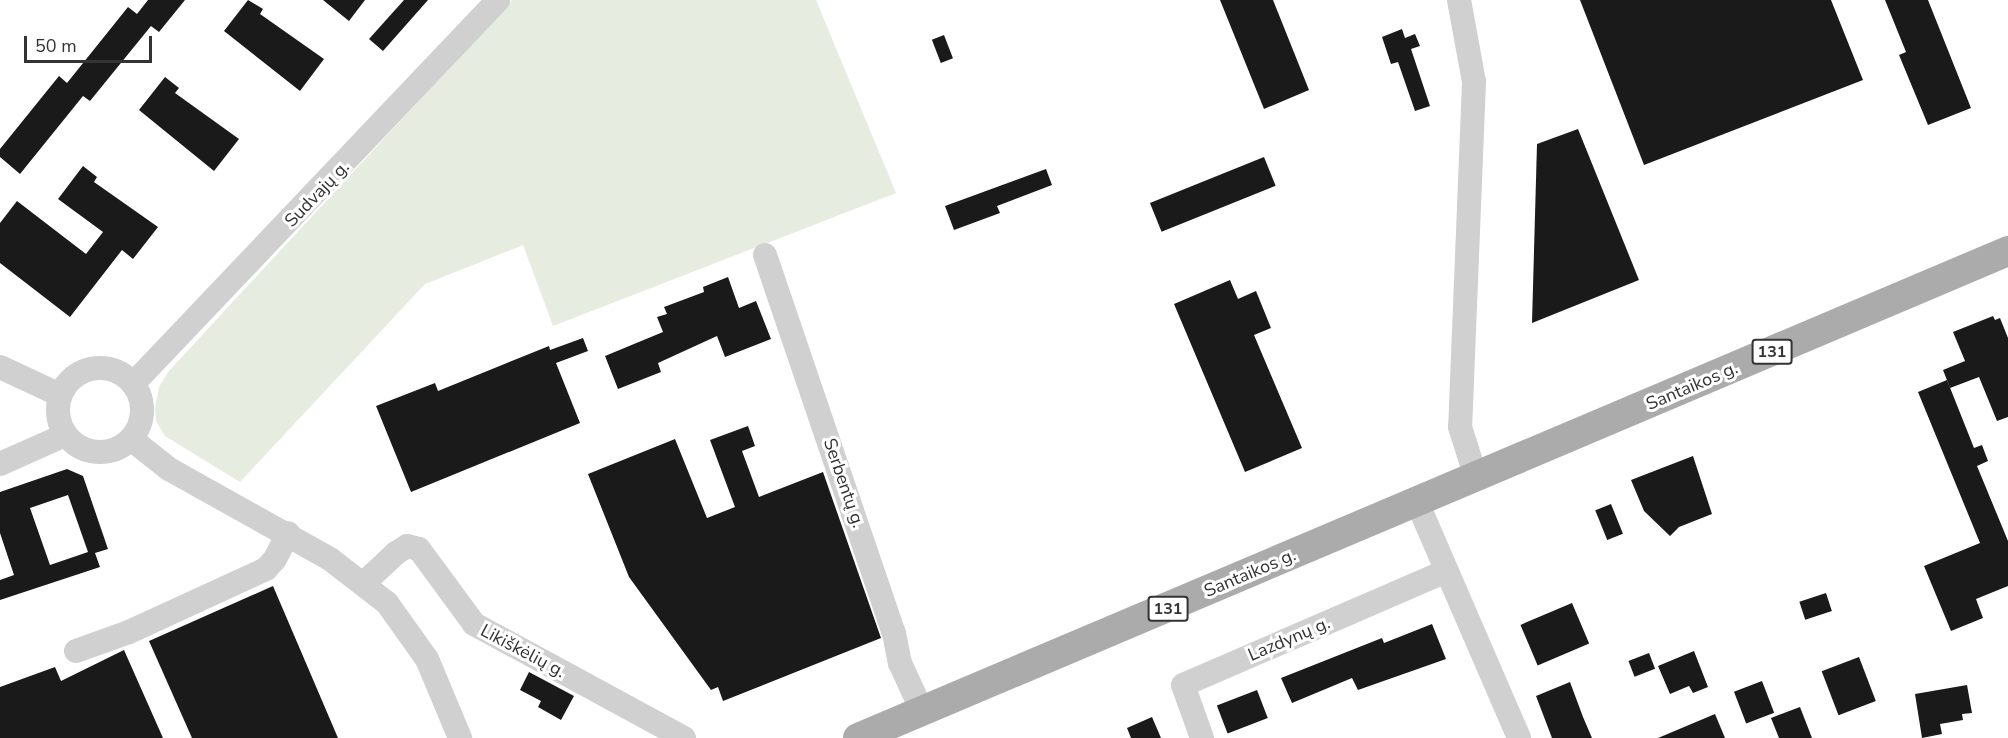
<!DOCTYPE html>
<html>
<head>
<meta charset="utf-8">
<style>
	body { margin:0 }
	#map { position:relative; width:2008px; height:738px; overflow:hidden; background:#fff; font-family:"Nunito Sans",sans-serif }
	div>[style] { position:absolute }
	.green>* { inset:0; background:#e6ecdf }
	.building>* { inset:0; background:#1a1a1a; transform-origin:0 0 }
	.minor>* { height:24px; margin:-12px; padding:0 12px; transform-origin:12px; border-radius:12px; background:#d0d0d0 }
	.minor>.ring { margin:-12px; padding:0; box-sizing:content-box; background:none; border:24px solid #d0d0d0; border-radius:50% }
	.major>* { height:30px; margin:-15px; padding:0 15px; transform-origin:15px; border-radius:15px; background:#ababab }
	span { translate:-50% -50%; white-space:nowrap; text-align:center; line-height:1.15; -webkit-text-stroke:6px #fff; paint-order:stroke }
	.shield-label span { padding:2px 4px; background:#fff; border:2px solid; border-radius:4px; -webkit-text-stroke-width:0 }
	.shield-label { font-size:16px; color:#333; font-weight:700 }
	.street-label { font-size:18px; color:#333 }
	.scale { position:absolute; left:24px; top:36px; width:128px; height:27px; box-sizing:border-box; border:3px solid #333; border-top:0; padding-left:8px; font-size:18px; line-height:21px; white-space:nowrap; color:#333; -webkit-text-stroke:4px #fff; paint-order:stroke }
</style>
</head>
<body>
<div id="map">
	<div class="green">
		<i style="clip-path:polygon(512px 0,816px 0,896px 193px,553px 326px,523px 245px,425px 284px,240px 482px,165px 436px,156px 421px,155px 409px,159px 387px,168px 372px)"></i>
	</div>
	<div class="building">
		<i style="clip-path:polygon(148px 0,185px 0,159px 32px,151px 26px,90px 101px,83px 96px,20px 174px,0 157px,0 149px,59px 76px,67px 83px,128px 7px,137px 14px)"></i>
		<i style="clip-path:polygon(248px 0,263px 9px,260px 14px,324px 59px,300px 91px,224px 31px)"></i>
		<i style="clip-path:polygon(323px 0,365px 0,349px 21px)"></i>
		<i style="clip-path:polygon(404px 0,428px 0,383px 51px,369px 39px)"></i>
		<i style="clip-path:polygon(1220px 0,1273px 0,1309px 90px,1264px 109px)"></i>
		<i style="clip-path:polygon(1580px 0,1831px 0,1863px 80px,1644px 165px)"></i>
		<i style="clip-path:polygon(1885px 0,1928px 0,1971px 108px,1928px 125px,1899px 55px,1906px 52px)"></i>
		<i style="clip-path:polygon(1402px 29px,1405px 38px,1415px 34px,1420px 46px,1411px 49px,1430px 106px,1415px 111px,1398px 62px,1391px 64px,1382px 37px)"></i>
		<i style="left:944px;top:35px;width:25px;height:13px;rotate:69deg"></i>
		<i style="clip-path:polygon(165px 77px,179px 88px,175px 93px,239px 139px,214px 171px,139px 110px)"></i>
		<i style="clip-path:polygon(1578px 129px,1639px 280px,1532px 323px,1537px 144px)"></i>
		<i style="left:1264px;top:157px;width:31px;height:123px;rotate:68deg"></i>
		<i style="clip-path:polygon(83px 166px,97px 177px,94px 182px,158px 227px,133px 259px,122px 250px,70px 317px,0 263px,0 223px,17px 201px,86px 254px,103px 232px,58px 199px)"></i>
		<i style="clip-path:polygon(1046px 169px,1052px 185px,997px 206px,1000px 213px,954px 230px,945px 206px)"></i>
		<i style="clip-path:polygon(728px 277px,739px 308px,756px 301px,771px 339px,725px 357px,717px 336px,658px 363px,661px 372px,618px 389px,605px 356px,663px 332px,657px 317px,667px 314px,664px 307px,704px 292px,703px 287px)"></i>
		<i style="clip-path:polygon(1230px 280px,1238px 299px,1256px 291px,1271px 328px,1254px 335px,1302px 448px,1245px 472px,1174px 304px)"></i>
		<i style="clip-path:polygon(1993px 316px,1995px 320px,2000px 318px,2008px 338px,2008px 417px,1997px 421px,1979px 377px,1950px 388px,1943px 370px,1965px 361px,1953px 332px)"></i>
		<i style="clip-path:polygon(583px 338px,588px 351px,556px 363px,580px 423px,411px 492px,376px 406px,435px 383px,438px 391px,549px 346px,550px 350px)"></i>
		<i style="clip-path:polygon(1947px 380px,1974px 448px,1982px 445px,1988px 461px,1977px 466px,2008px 541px,2008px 586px,1976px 599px,1983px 618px,1951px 631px,1924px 566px,1980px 543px,1918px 392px)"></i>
		<i style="clip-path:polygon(748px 426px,755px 446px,742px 451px,759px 497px,823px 472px,881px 638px,723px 701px,718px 687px,711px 690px,629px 577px,588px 474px,675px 439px,707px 518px,735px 507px,710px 440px)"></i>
		<i style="clip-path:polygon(1693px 456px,1712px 514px,1679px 527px,1670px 536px,1644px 511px,1631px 480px)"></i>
		<i style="clip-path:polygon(evenodd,67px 469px,83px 476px,108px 549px,95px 553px,100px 567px,0 600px,0 580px,14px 575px,0 533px,0 492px,67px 469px,68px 495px,88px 552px,50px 565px,30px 508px,68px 495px)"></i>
		<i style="left:1611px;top:504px;width:32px;height:17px;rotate:68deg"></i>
		<i style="clip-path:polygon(273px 586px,338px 738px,192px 738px,149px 641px)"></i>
		<i style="left:1826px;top:593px;width:19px;height:28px;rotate:72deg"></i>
		<i style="left:1572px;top:603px;width:44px;height:56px;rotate:67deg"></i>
		<i style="clip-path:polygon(1432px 624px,1446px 659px,1358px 690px,1352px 678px,1292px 703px,1281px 678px,1382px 638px,1384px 643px)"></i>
		<i style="clip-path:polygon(124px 650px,163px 738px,0 738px,0 687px,55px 667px,61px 681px)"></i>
		<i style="clip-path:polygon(1694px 651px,1708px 687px,1693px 693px,1689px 686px,1670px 694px,1658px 666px)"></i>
		<i style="left:1649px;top:653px;width:17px;height:22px;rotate:69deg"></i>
		<i style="left:1859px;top:657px;width:47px;height:40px;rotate:69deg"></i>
		<i style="clip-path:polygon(529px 672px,574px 696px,561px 720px,538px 707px,541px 701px,520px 690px)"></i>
		<i style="left:1762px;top:681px;width:34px;height:30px;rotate:69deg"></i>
		<i style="clip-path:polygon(1570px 682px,1583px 717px,1592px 738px,1552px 738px,1536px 696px)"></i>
		<i style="clip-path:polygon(1967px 685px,1972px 713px,1962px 714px,1963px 720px,1940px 724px,1942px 734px,1922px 738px,1915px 694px)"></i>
		<i style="left:1257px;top:690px;width:30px;height:43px;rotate:69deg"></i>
		<i style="clip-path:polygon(1800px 707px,1812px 738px,1779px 738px,1771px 718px)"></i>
		<i style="clip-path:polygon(1715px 714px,1725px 738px,1658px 738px)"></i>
		<i style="clip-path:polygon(1152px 717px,1161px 738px,1131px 738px,1127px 728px)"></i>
	</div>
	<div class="minor">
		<i style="left:1459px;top:0;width:83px;rotate:79.6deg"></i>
		<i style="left:1474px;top:82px;width:345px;rotate:92.3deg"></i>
		<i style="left:1460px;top:427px;width:52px;rotate:72.3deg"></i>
		<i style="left:765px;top:255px;width:399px;rotate:71.2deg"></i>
		<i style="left:894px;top:633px;width:31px;rotate:79deg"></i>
		<i style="left:900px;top:663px;width:53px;rotate:65.4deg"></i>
		<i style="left:0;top:367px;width:66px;rotate:25deg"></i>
		<i class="ring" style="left:58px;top:368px;width:60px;height:60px"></i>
		<i style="left:133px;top:384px;width:530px;rotate:-46.45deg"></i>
		<i style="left:131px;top:439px;width:48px;rotate:38.3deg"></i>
		<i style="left:169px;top:469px;width:184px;rotate:29.2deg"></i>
		<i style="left:330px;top:559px;width:72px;rotate:37.7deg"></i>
		<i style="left:387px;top:603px;width:69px;rotate:54.5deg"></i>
		<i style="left:427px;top:659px;width:86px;rotate:67.3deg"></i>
		<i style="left:0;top:464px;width:71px;rotate:-24deg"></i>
		<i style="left:1417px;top:502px;width:257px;rotate:66.6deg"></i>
		<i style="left:364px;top:583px;width:44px;rotate:-43.2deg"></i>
		<i style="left:396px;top:553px;width:13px;rotate:-32deg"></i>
		<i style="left:407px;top:546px;width:12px;rotate:14deg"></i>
		<i style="left:419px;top:549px;width:93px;rotate:53.7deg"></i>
		<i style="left:474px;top:624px;width:239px;rotate:28.5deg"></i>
		<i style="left:76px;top:651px;width:56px;rotate:-19.7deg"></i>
		<i style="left:129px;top:632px;width:151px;rotate:-24.7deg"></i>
		<i style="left:266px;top:569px;width:13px;rotate:-48deg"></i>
		<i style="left:275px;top:559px;width:29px;rotate:-63deg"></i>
		<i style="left:1202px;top:738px;width:56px;rotate:-109.7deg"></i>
		<i style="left:1183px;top:685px;width:287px;rotate:-23.4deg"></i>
	</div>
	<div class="major">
		<i style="left:858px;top:738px;width:1249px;rotate:-22.95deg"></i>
	</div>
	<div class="shield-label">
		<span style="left:1772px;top:352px">131</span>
		<span style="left:1168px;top:609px">131</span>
	</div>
	<div class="street-label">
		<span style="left:317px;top:194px;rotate:-46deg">Sudvajų g.</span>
		<span style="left:1692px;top:386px;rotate:-23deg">Santaikos g.</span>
		<span style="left:844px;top:483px;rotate:71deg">Serbentų g.</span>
		<span style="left:1250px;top:573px;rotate:-23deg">Santaikos g.</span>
		<span style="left:1289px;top:639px;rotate:-23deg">Lazdynų g.</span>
		<span style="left:523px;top:651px;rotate:28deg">Likiškėlių g.</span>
	</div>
	<div class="scale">50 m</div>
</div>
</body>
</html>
